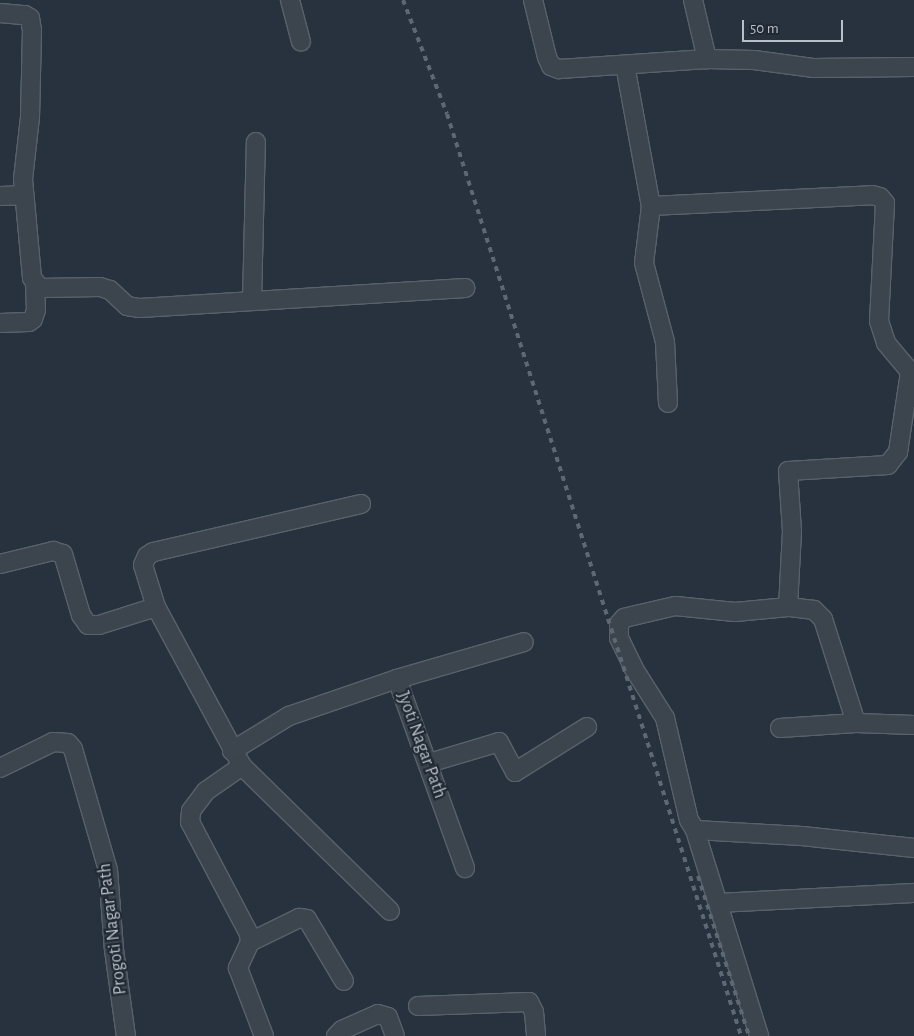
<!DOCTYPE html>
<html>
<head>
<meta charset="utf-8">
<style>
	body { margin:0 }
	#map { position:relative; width:914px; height:1036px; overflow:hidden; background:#28323e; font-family:"Alegreya Sans",sans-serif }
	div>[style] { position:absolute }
	.roads { filter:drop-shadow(1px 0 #59626b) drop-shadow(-1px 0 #59626b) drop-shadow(0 1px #59626b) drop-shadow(0 -1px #59626b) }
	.minor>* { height:18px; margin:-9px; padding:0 9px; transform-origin:9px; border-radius:9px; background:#3c444e }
	.rail>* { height:4px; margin-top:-2px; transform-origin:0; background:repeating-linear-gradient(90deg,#5e6874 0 5px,transparent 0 10px) }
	span { translate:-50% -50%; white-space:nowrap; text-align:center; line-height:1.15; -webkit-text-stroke:4.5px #202933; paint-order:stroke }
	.street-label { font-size:18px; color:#b8bfc8 }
	.scale { position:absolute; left:742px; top:20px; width:101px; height:22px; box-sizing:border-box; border:2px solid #b8bfc8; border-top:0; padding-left:6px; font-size:15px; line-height:18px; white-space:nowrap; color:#b8bfc8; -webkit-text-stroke:4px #202933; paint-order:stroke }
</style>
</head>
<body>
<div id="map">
	<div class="roads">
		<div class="minor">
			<i style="left:290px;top:0;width:43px;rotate:75.3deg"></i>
			<i style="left:533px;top:0;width:59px;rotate:76.2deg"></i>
			<i style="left:547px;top:57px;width:10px;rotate:66deg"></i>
			<i style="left:551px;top:66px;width:9px;rotate:21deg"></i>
			<i style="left:559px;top:69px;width:148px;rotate:-3.9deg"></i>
			<i style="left:707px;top:59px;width:47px;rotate:1.2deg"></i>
			<i style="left:754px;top:60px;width:61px;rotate:7.6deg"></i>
			<i style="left:814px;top:68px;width:100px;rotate:-0.6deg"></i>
			<i style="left:693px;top:0;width:61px;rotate:76.7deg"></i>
			<i style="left:0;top:13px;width:25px;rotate:5deg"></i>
			<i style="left:25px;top:15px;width:6px;rotate:31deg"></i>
			<i style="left:30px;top:18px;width:12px;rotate:81deg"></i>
			<i style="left:32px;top:30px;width:87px;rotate:91.3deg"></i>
			<i style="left:30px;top:117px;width:62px;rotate:96.4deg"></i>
			<i style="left:23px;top:179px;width:99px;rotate:84.8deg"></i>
			<i style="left:32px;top:278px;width:13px;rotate:51deg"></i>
			<i style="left:40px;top:288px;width:60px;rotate:-1deg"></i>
			<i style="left:100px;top:287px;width:10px;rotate:17deg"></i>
			<i style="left:110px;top:290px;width:23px;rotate:43deg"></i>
			<i style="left:127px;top:306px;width:13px;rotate:9deg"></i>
			<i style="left:140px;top:308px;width:326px;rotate:-3.5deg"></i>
			<i style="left:625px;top:65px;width:143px;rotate:79.6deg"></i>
			<i style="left:651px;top:206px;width:57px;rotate:97deg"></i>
			<i style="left:644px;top:263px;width:82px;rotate:75.1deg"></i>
			<i style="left:665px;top:342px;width:61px;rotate:87.2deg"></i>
			<i style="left:0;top:196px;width:24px;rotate:-2deg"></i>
			<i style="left:651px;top:206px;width:221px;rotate:-2.8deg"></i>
			<i style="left:872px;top:195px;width:8px;rotate:14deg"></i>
			<i style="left:880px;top:197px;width:8px;rotate:50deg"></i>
			<i style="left:885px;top:203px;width:118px;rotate:92.9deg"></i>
			<i style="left:879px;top:321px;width:23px;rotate:72deg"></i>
			<i style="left:886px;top:343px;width:38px;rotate:50deg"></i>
			<i style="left:910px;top:372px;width:81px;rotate:98.5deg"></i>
			<i style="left:898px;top:452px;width:16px;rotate:128deg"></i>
			<i style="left:888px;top:465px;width:100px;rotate:176.6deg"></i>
			<i style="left:788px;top:471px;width:60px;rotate:86.2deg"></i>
			<i style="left:792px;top:531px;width:76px;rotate:93deg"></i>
			<i style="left:252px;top:301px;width:159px;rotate:-88.6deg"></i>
			<i style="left:0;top:323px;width:29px;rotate:-2deg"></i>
			<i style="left:29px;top:322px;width:5px;rotate:-37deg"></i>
			<i style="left:33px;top:319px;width:9px;rotate:-72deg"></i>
			<i style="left:36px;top:310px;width:25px;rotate:-92deg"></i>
			<i style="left:361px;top:504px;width:213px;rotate:167deg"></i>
			<i style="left:153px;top:552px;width:7px;rotate:146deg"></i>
			<i style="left:147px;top:556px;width:10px;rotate:114deg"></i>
			<i style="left:143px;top:565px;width:44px;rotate:72.8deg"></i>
			<i style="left:156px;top:607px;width:181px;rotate:61.6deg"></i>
			<i style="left:242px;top:766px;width:207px;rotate:44.4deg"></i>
			<i style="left:0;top:564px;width:55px;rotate:-13.8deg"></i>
			<i style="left:53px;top:551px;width:10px;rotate:17deg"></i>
			<i style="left:63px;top:554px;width:64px;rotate:73.6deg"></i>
			<i style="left:81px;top:615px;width:12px;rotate:55deg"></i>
			<i style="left:88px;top:625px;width:11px"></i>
			<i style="left:99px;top:625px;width:60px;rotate:-17.5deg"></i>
			<i style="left:397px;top:679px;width:132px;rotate:-16.2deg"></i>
			<i style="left:856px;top:723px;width:109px;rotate:-107.6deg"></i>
			<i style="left:823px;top:619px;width:13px;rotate:-135deg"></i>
			<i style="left:814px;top:610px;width:26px;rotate:-173deg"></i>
			<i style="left:788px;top:607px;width:53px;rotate:174.6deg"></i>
			<i style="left:735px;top:612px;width:60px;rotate:-174.3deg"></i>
			<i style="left:675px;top:606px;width:52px;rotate:166.8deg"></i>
			<i style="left:624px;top:618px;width:8px;rotate:130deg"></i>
			<i style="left:619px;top:624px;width:14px;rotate:90deg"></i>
			<i style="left:619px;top:638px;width:34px;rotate:64deg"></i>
			<i style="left:634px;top:669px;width:58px;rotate:57.7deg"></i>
			<i style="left:665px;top:718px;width:105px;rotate:76.8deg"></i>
			<i style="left:689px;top:820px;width:12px;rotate:59deg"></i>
			<i style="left:695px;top:830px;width:107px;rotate:3.2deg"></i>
			<i style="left:802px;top:836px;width:113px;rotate:6.1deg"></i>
			<i style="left:780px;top:728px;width:76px;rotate:-3.8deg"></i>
			<i style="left:856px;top:723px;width:58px;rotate:2deg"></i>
			<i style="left:232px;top:751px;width:67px;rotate:-31.6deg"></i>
			<i style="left:289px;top:716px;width:114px;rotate:-18.9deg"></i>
			<i style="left:397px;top:679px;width:201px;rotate:70.2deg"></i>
			<i style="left:429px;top:763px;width:73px;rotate:-16.7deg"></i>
			<i style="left:499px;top:742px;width:34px;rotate:62deg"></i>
			<i style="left:515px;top:772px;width:85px;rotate:-32deg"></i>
			<i style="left:242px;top:766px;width:44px;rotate:145.2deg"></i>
			<i style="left:206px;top:791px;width:25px;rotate:127deg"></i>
			<i style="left:191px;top:811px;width:11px;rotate:95deg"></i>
			<i style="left:190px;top:822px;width:127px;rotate:62.2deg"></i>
			<i style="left:249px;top:934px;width:8px;rotate:83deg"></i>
			<i style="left:250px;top:942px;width:29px;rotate:115deg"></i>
			<i style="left:238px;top:968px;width:73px;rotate:69.1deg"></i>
			<i style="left:0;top:768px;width:59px;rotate:-26.1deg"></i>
			<i style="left:53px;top:742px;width:15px;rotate:4deg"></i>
			<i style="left:68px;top:743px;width:8px;rotate:50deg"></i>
			<i style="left:73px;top:749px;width:126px;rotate:73.9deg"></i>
			<i style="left:108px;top:870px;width:80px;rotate:85.7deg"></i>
			<i style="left:114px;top:950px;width:87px;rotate:82.1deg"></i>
			<i style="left:695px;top:830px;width:216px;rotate:72.7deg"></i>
			<i style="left:717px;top:903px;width:197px;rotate:-2.9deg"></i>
			<i style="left:250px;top:942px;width:55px;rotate:-26.1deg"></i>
			<i style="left:299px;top:918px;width:8px;rotate:7deg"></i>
			<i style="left:307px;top:919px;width:72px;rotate:59.2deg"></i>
			<i style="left:418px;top:1006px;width:111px;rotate:-2.1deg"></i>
			<i style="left:529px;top:1002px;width:11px;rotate:63deg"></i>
			<i style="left:534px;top:1012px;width:24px;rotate:85deg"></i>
			<i style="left:336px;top:1036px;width:8px;rotate:-45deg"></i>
			<i style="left:342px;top:1030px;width:39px;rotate:-24deg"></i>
			<i style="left:378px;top:1014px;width:10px;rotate:17deg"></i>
			<i style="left:388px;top:1017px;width:20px;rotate:70deg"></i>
		</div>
	</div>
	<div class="rail">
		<i style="left:403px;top:0;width:122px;rotate:68.9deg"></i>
		<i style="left:447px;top:114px;width:968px;rotate:72.31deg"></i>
		<i style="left:698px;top:876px;width:168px;rotate:72.3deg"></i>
	</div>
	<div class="street-label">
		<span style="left:421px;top:745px;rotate:70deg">Jyoti Nagar Path</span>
		<span style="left:113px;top:929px;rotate:-97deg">Progoti Nagar Path</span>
	</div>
	<div class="scale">50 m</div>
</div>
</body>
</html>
